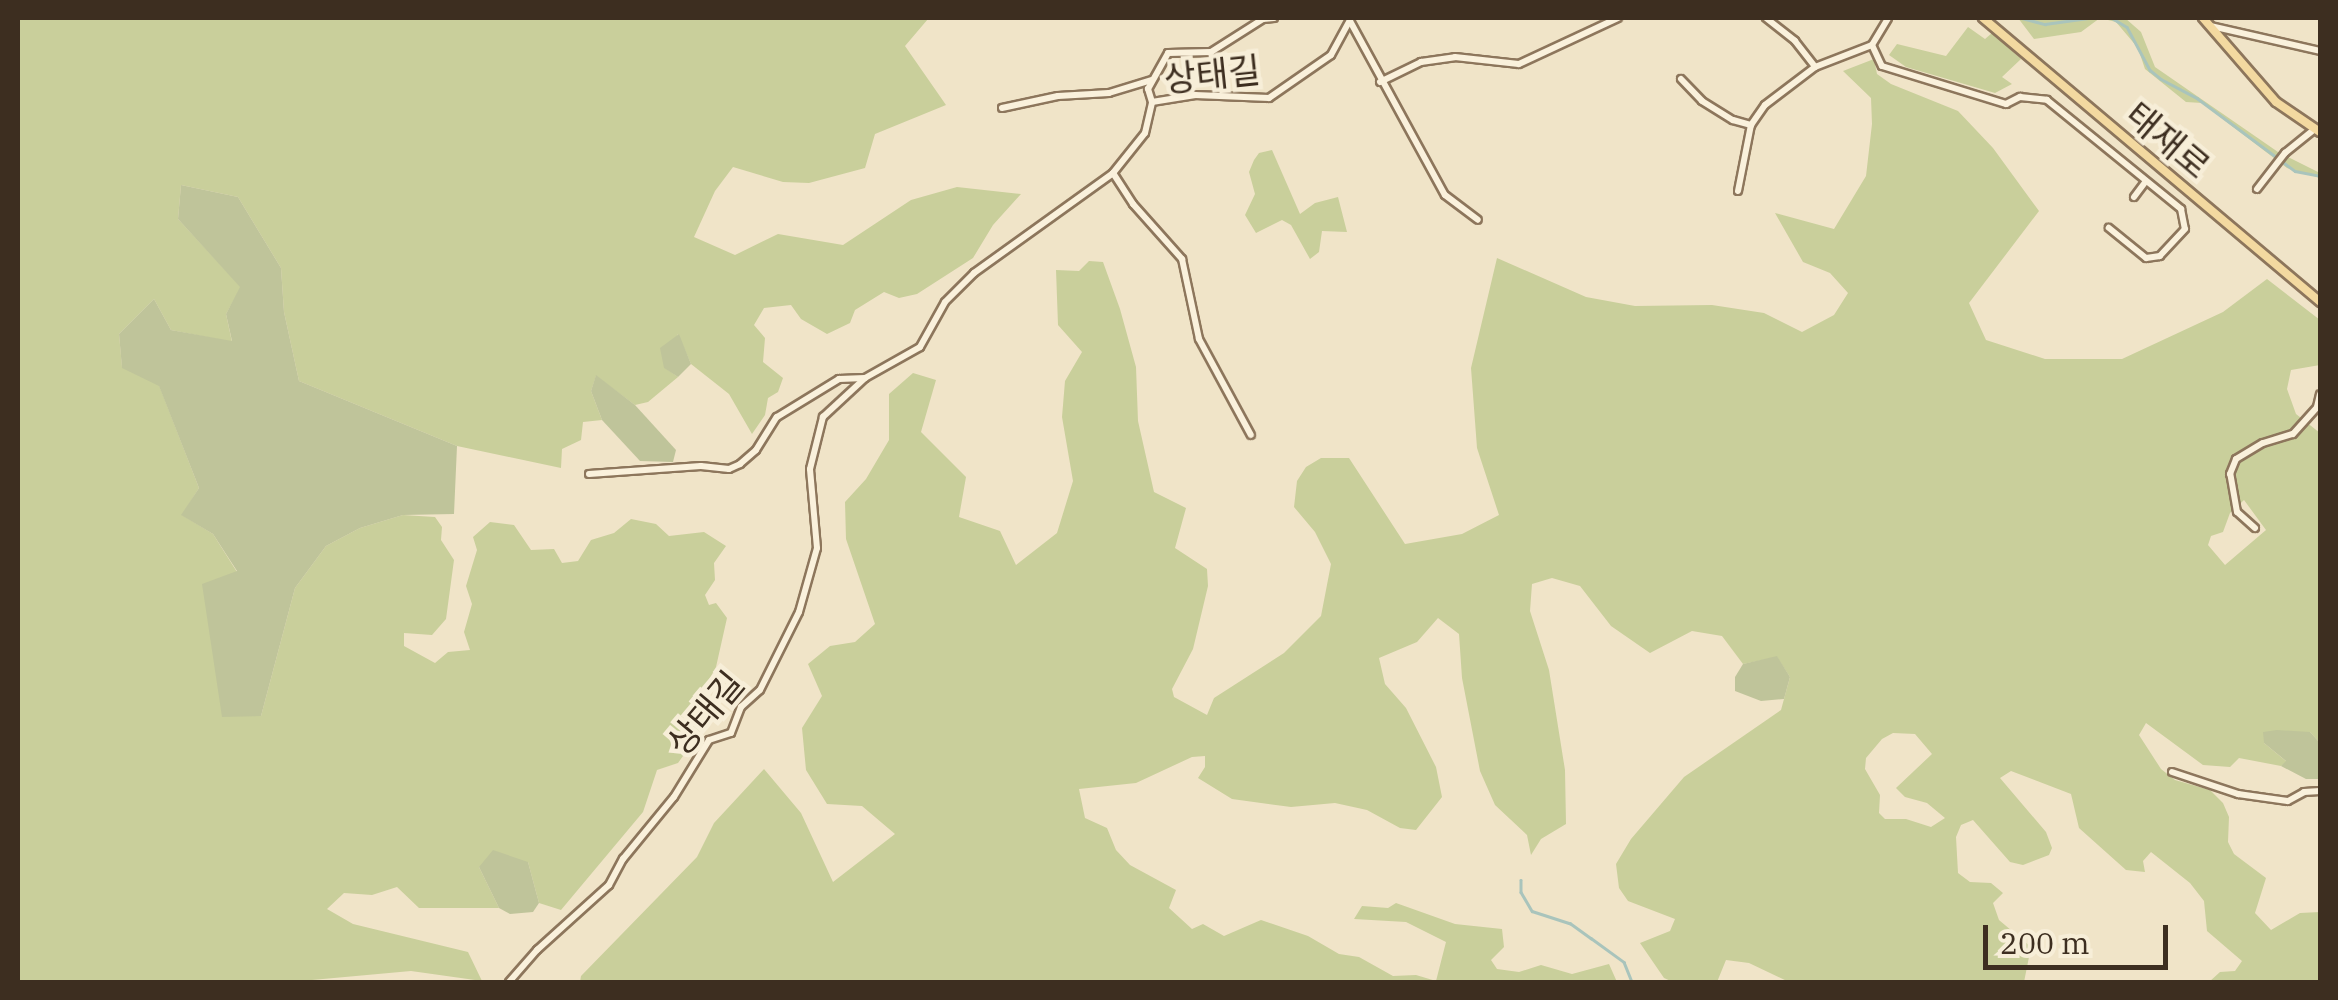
<!DOCTYPE html>
<html>
<head>
<meta charset="utf-8">
<style>
	body { margin:0 }
	#map { position:relative; width:2338px; height:1000px; overflow:hidden; background:#f0e4c8; font-family:"IBM Plex Serif","Noto Sans KR",serif }
	div>[style] { position:absolute }
	.green>* { inset:0; background:#c9cf9b }
	.cemetery>* { inset:0; background:#bfc49a }
	.stream>* { height:2.5px; margin:-1.25px; padding:0 1.25px; transform-origin:1.25px; border-radius:1.25px; background:#a9c4bc }
	.roads { filter:drop-shadow(2px 0 #8d765c) drop-shadow(-2px 0 #8d765c) drop-shadow(0 2px #8d765c) drop-shadow(0 -2px #8d765c) }
	.minor>* { height:6px; margin:-3px; padding:0 3px; transform-origin:3px; border-radius:3px; background:#faf1dc }
	.major>* { height:8px; margin:-4px; padding:0 4px; transform-origin:4px; border-radius:4px; background:#f3d9a0 }
	span { translate:-50% -50%; white-space:nowrap; text-align:center; line-height:1.15; -webkit-text-stroke:9px #f7eed8; paint-order:stroke }
	.street-label { font-size:35px; color:#3d2e20 }
	.frame { position:absolute; inset:0; border:20px solid #3d2e20; pointer-events:none }
	.scale { position:absolute; left:1983px; top:925px; width:185px; height:45px; box-sizing:border-box; border:5px solid #3d2e20; border-top:0; padding-left:12px; font-size:30px; line-height:35px; white-space:nowrap; color:#3d2e20; -webkit-text-stroke:8px #f7eed8; paint-order:stroke }
</style>
</head>
<body>
<div id="map">
	<div class="green">
		<i style="clip-path:polygon(18px 18px,951px 18px,928px 19px,905px 46px,946px 105px,875px 134px,865px 168px,809px 183px,783px 182px,733px 167px,715px 191px,694px 237px,735px 255px,778px 234px,843px 245px,911px 200px,957px 187px,1021px 194px,993px 225px,973px 258px,917px 294px,899px 298px,884px 292px,855px 310px,850px 323px,827px 334px,801px 319px,791px 305px,764px 308px,754px 325px,765px 338px,763px 362px,783px 378px,778px 392px,768px 398px,765px 415px,752px 434px,729px 394px,691px 364px,678px 334px,665px 368px,678px 377px,648px 402px,635px 405px,596px 376px,591px 391px,602px 420px,583px 422px,581px 440px,562px 449px,561px 468px,457px 446px,299px 381px,284px 312px,281px 268px,238px 197px,181px 185px,178px 219px,241px 287px,226px 314px,232px 342px,171px 330px,154px 299px,119px 334px,122px 367px,159px 385px,199px 488px,182px 515px,213px 534px,237px 572px,261px 716px,295px 588px,326px 546px,360px 528px,403px 515px,435px 517px,442px 527px,441px 540px,454px 560px,446px 619px,432px 635px,404px 633px,404px 646px,435px 663px,448px 652px,470px 650px,464px 632px,472px 604px,466px 586px,477px 550px,473px 537px,490px 522px,514px 525px,531px 550px,554px 549px,562px 563px,578px 561px,591px 540px,614px 533px,631px 519px,656px 524px,669px 536px,704px 532px,726px 546px,714px 563px,715px 580px,705px 595px,709px 605px,716px 603px,727px 618px,716px 667px,704px 689px,716px 710px,678px 763px,657px 770px,643px 812px,561px 910px,539px 903px,528px 862px,479px 867px,499px 908px,419px 908px,397px 887px,372px 895px,344px 893px,327px 909px,353px 924px,468px 952px,482px 981px,411px 971px,290px 982px,18px 982px)"></i>
		<i style="clip-path:polygon(2018px 18px,2125px 18px,2141px 32px,2155px 67px,2278px 152px,2320px 173px,2320px 178px,2287px 168px,2202px 103px,2186px 102px,2145px 69px,2138px 48px,2116px 22px,2100px 18px,2081px 32px,2034px 39px)"></i>
		<i style="clip-path:polygon(1968px 27px,1985px 39px,1992px 33px,2021px 59px,2002px 77px,2012px 84px,1995px 93px,1906px 67px,1889px 55px,1897px 44px,1946px 56px)"></i>
		<i style="clip-path:polygon(evenodd,1874px 59px,1877px 74px,1891px 84px,1958px 111px,1993px 148px,2039px 211px,1969px 303px,1986px 340px,2045px 359px,2122px 359px,2223px 312px,2267px 279px,2320px 320px,2320px 365px,2291px 370px,2287px 389px,2296px 414px,2320px 433px,2320px 743px,2310px 732px,2264px 732px,2264px 743px,2287px 762px,2281px 766px,2239px 758px,2230px 767px,2203px 765px,2146px 723px,2139px 735px,2161px 769px,2175px 780px,2210px 790px,2223px 803px,2229px 817px,2228px 842px,2234px 854px,2266px 878px,2255px 913px,2271px 930px,2300px 913px,2320px 912px,2320px 982px,2209px 982px,2220px 972px,2235px 971px,2242px 961px,2207px 931px,2204px 901px,2190px 883px,2151px 852px,2143px 861px,2145px 872px,2126px 870px,2079px 828px,2071px 794px,2011px 771px,2000px 778px,2046px 832px,2052px 848px,2049px 855px,2023px 865px,2010px 862px,1973px 820px,1961px 825px,1956px 837px,1958px 873px,1970px 882px,1991px 883px,2003px 893px,1993px 903px,1999px 920px,2031px 947px,2024px 982px,1789px 982px,1749px 963px,1726px 960px,1717px 982px,1673px 982px,1664px 978px,1640px 943px,1670px 931px,1675px 919px,1628px 901px,1619px 888px,1616px 864px,1631px 839px,1684px 777px,1781px 710px,1790px 677px,1777px 657px,1743px 664px,1722px 636px,1692px 631px,1650px 653px,1611px 626px,1580px 586px,1552px 578px,1532px 584px,1530px 611px,1549px 670px,1565px 770px,1566px 824px,1541px 839px,1531px 855px,1527px 835px,1495px 805px,1480px 771px,1462px 678px,1459px 634px,1438px 618px,1417px 642px,1379px 658px,1385px 684px,1406px 708px,1436px 767px,1442px 797px,1416px 830px,1400px 828px,1367px 810px,1335px 803px,1291px 807px,1232px 799px,1198px 778px,1205px 767px,1205px 756px,1192px 757px,1136px 783px,1079px 789px,1085px 818px,1107px 828px,1116px 850px,1130px 865px,1176px 890px,1169px 908px,1192px 929px,1203px 924px,1224px 936px,1261px 920px,1308px 936px,1339px 954px,1359px 957px,1393px 976px,1416px 975px,1436px 981px,1446px 942px,1406px 922px,1354px 919px,1362px 906px,1388px 908px,1396px 903px,1455px 924px,1502px 929px,1504px 947px,1491px 960px,1497px 969px,1519px 972px,1541px 965px,1572px 974px,1609px 964px,1617px 982px,580px 982px,581px 976px,697px 857px,714px 823px,764px 769px,801px 813px,833px 882px,895px 834px,862px 806px,827px 804px,806px 770px,802px 728px,822px 696px,808px 664px,830px 646px,855px 642px,875px 624px,846px 539px,845px 502px,866px 479px,889px 440px,889px 394px,913px 373px,936px 380px,921px 432px,966px 477px,959px 517px,1000px 531px,1016px 565px,1057px 533px,1073px 481px,1062px 417px,1065px 381px,1082px 352px,1058px 325px,1056px 270px,1079px 271px,1089px 261px,1103px 262px,1120px 309px,1136px 367px,1138px 421px,1154px 492px,1186px 508px,1175px 548px,1207px 569px,1208px 586px,1193px 649px,1172px 689px,1174px 697px,1207px 715px,1214px 698px,1284px 653px,1321px 616px,1331px 564px,1315px 532px,1294px 507px,1297px 481px,1306px 467px,1321px 458px,1349px 458px,1405px 544px,1462px 534px,1499px 515px,1477px 448px,1471px 368px,1497px 258px,1586px 297px,1635px 306px,1712px 305px,1764px 313px,1802px 332px,1834px 315px,1848px 293px,1830px 273px,1803px 262px,1775px 213px,1834px 229px,1866px 176px,1872px 124px,1871px 98px,1843px 71px,1874px 59px,2244px 500px,2266px 530px,2225px 565px,2208px 545px,2211px 536px,2223px 532px,2230px 513px,2244px 500px,1874px 59px,1893px 733px,1915px 734px,1932px 754px,1896px 788px,1905px 797px,1927px 803px,1945px 818px,1931px 827px,1906px 819px,1885px 819px,1879px 813px,1880px 795px,1865px 769px,1866px 758px,1882px 739px,1893px 733px)"></i>
		<i style="clip-path:polygon(1272px 150px,1300px 214px,1315px 203px,1338px 197px,1347px 232px,1322px 231px,1319px 252px,1310px 259px,1291px 225px,1282px 220px,1256px 233px,1245px 215px,1255px 194px,1249px 172px,1254px 160px,1259px 153px)"></i>
	</div>
	<div class="cemetery">
		<i style="clip-path:polygon(181px 185px,238px 197px,281px 268px,284px 312px,299px 381px,457px 446px,454px 514px,403px 515px,360px 528px,326px 546px,295px 588px,261px 716px,222px 717px,202px 584px,237px 571px,213px 534px,181px 515px,199px 488px,159px 386px,122px 368px,119px 334px,154px 299px,171px 330px,232px 341px,226px 314px,240px 287px,178px 219px)"></i>
		<i style="clip-path:polygon(679px 334px,691px 364px,678px 377px,664px 368px,660px 348px)"></i>
		<i style="clip-path:polygon(596px 375px,635px 405px,676px 450px,673px 462px,640px 461px,602px 420px,591px 391px)"></i>
		<i style="clip-path:polygon(1777px 656px,1790px 677px,1784px 699px,1761px 701px,1735px 691px,1735px 677px,1743px 664px)"></i>
		<i style="clip-path:polygon(2277px 730px,2310px 732px,2320px 743px,2320px 779px,2306px 779px,2281px 766px,2286px 761px,2264px 743px,2263px 732px)"></i>
		<i style="clip-path:polygon(493px 850px,528px 862px,539px 903px,533px 912px,510px 914px,499px 908px,479px 867px)"></i>
	</div>
	<div class="stream">
		<i style="left:2022px;top:18px;width:24px;rotate:15deg"></i>
		<i style="left:2045px;top:24px;width:43px;rotate:-7.9deg"></i>
		<i style="left:2112px;top:18px;width:17px;rotate:31deg"></i>
		<i style="left:2127px;top:27px;width:49px;rotate:61.9deg"></i>
		<i style="left:2150px;top:70px;width:14px;rotate:39deg"></i>
		<i style="left:2161px;top:79px;width:41px;rotate:27.8deg"></i>
		<i style="left:2197px;top:98px;width:122px;rotate:36.7deg"></i>
		<i style="left:2295px;top:171px;width:25px;rotate:11deg"></i>
		<i style="left:1521px;top:880px;width:12px;rotate:90deg"></i>
		<i style="left:1521px;top:892px;width:22px;rotate:60deg"></i>
		<i style="left:1532px;top:911px;width:40px;rotate:18deg"></i>
		<i style="left:1570px;top:923px;width:26px;rotate:36deg"></i>
		<i style="left:1591px;top:938px;width:41px;rotate:36deg"></i>
		<i style="left:1624px;top:962px;width:22px;rotate:68deg"></i>
	</div>
	<div class="roads">
		<div class="minor">
			<i style="left:1766px;top:18px;width:37px;rotate:38deg"></i>
			<i style="left:1795px;top:41px;width:33px;rotate:52deg"></i>
			<i style="left:1350px;top:21px;width:198px;rotate:61.4deg"></i>
			<i style="left:1445px;top:195px;width:41px;rotate:37.1deg"></i>
			<i style="left:2211px;top:26px;width:112px;rotate:12.9deg"></i>
			<i style="left:1872px;top:45px;width:23px;rotate:65deg"></i>
			<i style="left:1882px;top:66px;width:130px;rotate:17deg"></i>
			<i style="left:2006px;top:104px;width:16px;rotate:-27deg"></i>
			<i style="left:2020px;top:97px;width:27px;rotate:6deg"></i>
			<i style="left:2047px;top:100px;width:173px;rotate:39.1deg"></i>
			<i style="left:2181px;top:209px;width:20px;rotate:79deg"></i>
			<i style="left:2185px;top:229px;width:37px;rotate:133deg"></i>
			<i style="left:2160px;top:256px;width:14px;rotate:172deg"></i>
			<i style="left:2146px;top:258px;width:48px;rotate:-141deg"></i>
			<i style="left:1681px;top:79px;width:30px;rotate:46deg"></i>
			<i style="left:1702px;top:101px;width:36px;rotate:32deg"></i>
			<i style="left:1733px;top:120px;width:19px;rotate:16deg"></i>
			<i style="left:1380px;top:82px;width:46px;rotate:-26deg"></i>
			<i style="left:1421px;top:62px;width:34px;rotate:-8deg"></i>
			<i style="left:1455px;top:57px;width:64px;rotate:6.2deg"></i>
			<i style="left:1519px;top:64px;width:109px;rotate:-24.9deg"></i>
			<i style="left:1152px;top:102px;width:14px;rotate:-107deg"></i>
			<i style="left:1148px;top:89px;width:41px;rotate:-60.9deg"></i>
			<i style="left:1168px;top:53px;width:43px;rotate:-1.3deg"></i>
			<i style="left:1211px;top:52px;width:62px;rotate:-32.4deg"></i>
			<i style="left:1263px;top:19px;width:11px;rotate:-5deg"></i>
			<i style="left:1002px;top:108px;width:57px;rotate:-12.1deg"></i>
			<i style="left:1058px;top:96px;width:51px;rotate:-3.4deg"></i>
			<i style="left:1109px;top:93px;width:45px;rotate:-16.8deg"></i>
			<i style="left:1113px;top:173px;width:37px;rotate:57deg"></i>
			<i style="left:1133px;top:204px;width:74px;rotate:48.3deg"></i>
			<i style="left:1182px;top:259px;width:82px;rotate:78deg"></i>
			<i style="left:1199px;top:339px;width:109px;rotate:61.6deg"></i>
			<i style="left:2257px;top:189px;width:46px;rotate:-52.1deg"></i>
			<i style="left:2285px;top:153px;width:38px;rotate:-39deg"></i>
			<i style="left:1738px;top:191px;width:67px;rotate:-78.9deg"></i>
			<i style="left:1751px;top:125px;width:24px;rotate:-55deg"></i>
			<i style="left:1765px;top:105px;width:63px;rotate:-37.2deg"></i>
			<i style="left:1815px;top:67px;width:61px;rotate:-21.1deg"></i>
			<i style="left:1872px;top:45px;width:31px;rotate:-59deg"></i>
			<i style="left:2134px;top:197px;width:20px;rotate:-53deg"></i>
			<i style="left:589px;top:474px;width:112px;rotate:-4.1deg"></i>
			<i style="left:701px;top:466px;width:28px;rotate:6deg"></i>
			<i style="left:729px;top:469px;width:12px;rotate:-24deg"></i>
			<i style="left:740px;top:464px;width:21px;rotate:-41deg"></i>
			<i style="left:756px;top:450px;width:39px;rotate:-58deg"></i>
			<i style="left:777px;top:417px;width:73px;rotate:-31.5deg"></i>
			<i style="left:839px;top:379px;width:26px;rotate:-2deg"></i>
			<i style="left:865px;top:378px;width:63px;rotate:-29.4deg"></i>
			<i style="left:920px;top:347px;width:51px;rotate:-60.9deg"></i>
			<i style="left:945px;top:302px;width:41px;rotate:-45deg"></i>
			<i style="left:974px;top:273px;width:171px;rotate:-35.7deg"></i>
			<i style="left:1113px;top:173px;width:51px;rotate:-51.3deg"></i>
			<i style="left:1145px;top:133px;width:32px;rotate:-77deg"></i>
			<i style="left:1152px;top:102px;width:44px;rotate:-9.2deg"></i>
			<i style="left:1195px;top:95px;width:74px;rotate:2.3deg"></i>
			<i style="left:1269px;top:98px;width:75px;rotate:-34.7deg"></i>
			<i style="left:1331px;top:55px;width:42px;rotate:-61.6deg"></i>
			<i style="left:2255px;top:528px;width:24px;rotate:-138deg"></i>
			<i style="left:2237px;top:512px;width:39px;rotate:-100deg"></i>
			<i style="left:2230px;top:474px;width:16px;rotate:-68deg"></i>
			<i style="left:2236px;top:459px;width:31px;rotate:-31deg"></i>
			<i style="left:2263px;top:443px;width:31px;rotate:-17deg"></i>
			<i style="left:2293px;top:434px;width:36px;rotate:-48deg"></i>
			<i style="left:2317px;top:407px;width:13px;rotate:-77deg"></i>
			<i style="left:2172px;top:772px;width:70px;rotate:18.4deg"></i>
			<i style="left:2238px;top:794px;width:50px;rotate:8deg"></i>
			<i style="left:2288px;top:801px;width:18px;rotate:-29deg"></i>
			<i style="left:2304px;top:792px;width:16px;rotate:-4deg"></i>
			<i style="left:509px;top:982px;width:43px;rotate:-48.8deg"></i>
			<i style="left:537px;top:950px;width:97px;rotate:-42.1deg"></i>
			<i style="left:609px;top:885px;width:30px;rotate:-62deg"></i>
			<i style="left:623px;top:859px;width:80px;rotate:-50.6deg"></i>
			<i style="left:674px;top:797px;width:67px;rotate:-58.4deg"></i>
			<i style="left:709px;top:740px;width:23px;rotate:-18deg"></i>
			<i style="left:731px;top:733px;width:28px;rotate:-69deg"></i>
			<i style="left:741px;top:707px;width:25px;rotate:-42deg"></i>
			<i style="left:760px;top:690px;width:87px;rotate:-63.4deg"></i>
			<i style="left:799px;top:612px;width:66px;rotate:-74.3deg"></i>
			<i style="left:817px;top:548px;width:79px;rotate:-95.1deg"></i>
			<i style="left:810px;top:469px;width:54px;rotate:-76deg"></i>
			<i style="left:823px;top:417px;width:56px;rotate:-42.8deg"></i>
		</div>
		<div class="major">
			<i style="left:1983px;top:18px;width:441px;rotate:40.1deg"></i>
			<i style="left:2203px;top:18px;width:111px;rotate:49deg"></i>
			<i style="left:2276px;top:102px;width:53px;rotate:34.3deg"></i>
		</div>
	</div>
	<div class="street-label">
		<span style="left:1212px;top:74px;rotate:-6deg">상태길</span>
		<span style="left:2168px;top:140px;rotate:40deg">태재로</span>
		<span style="left:705px;top:713px;rotate:-50deg">상태길</span>
	</div>
	<div class="frame"></div>
	<div class="scale">200 m</div>
</div>
</body>
</html>
